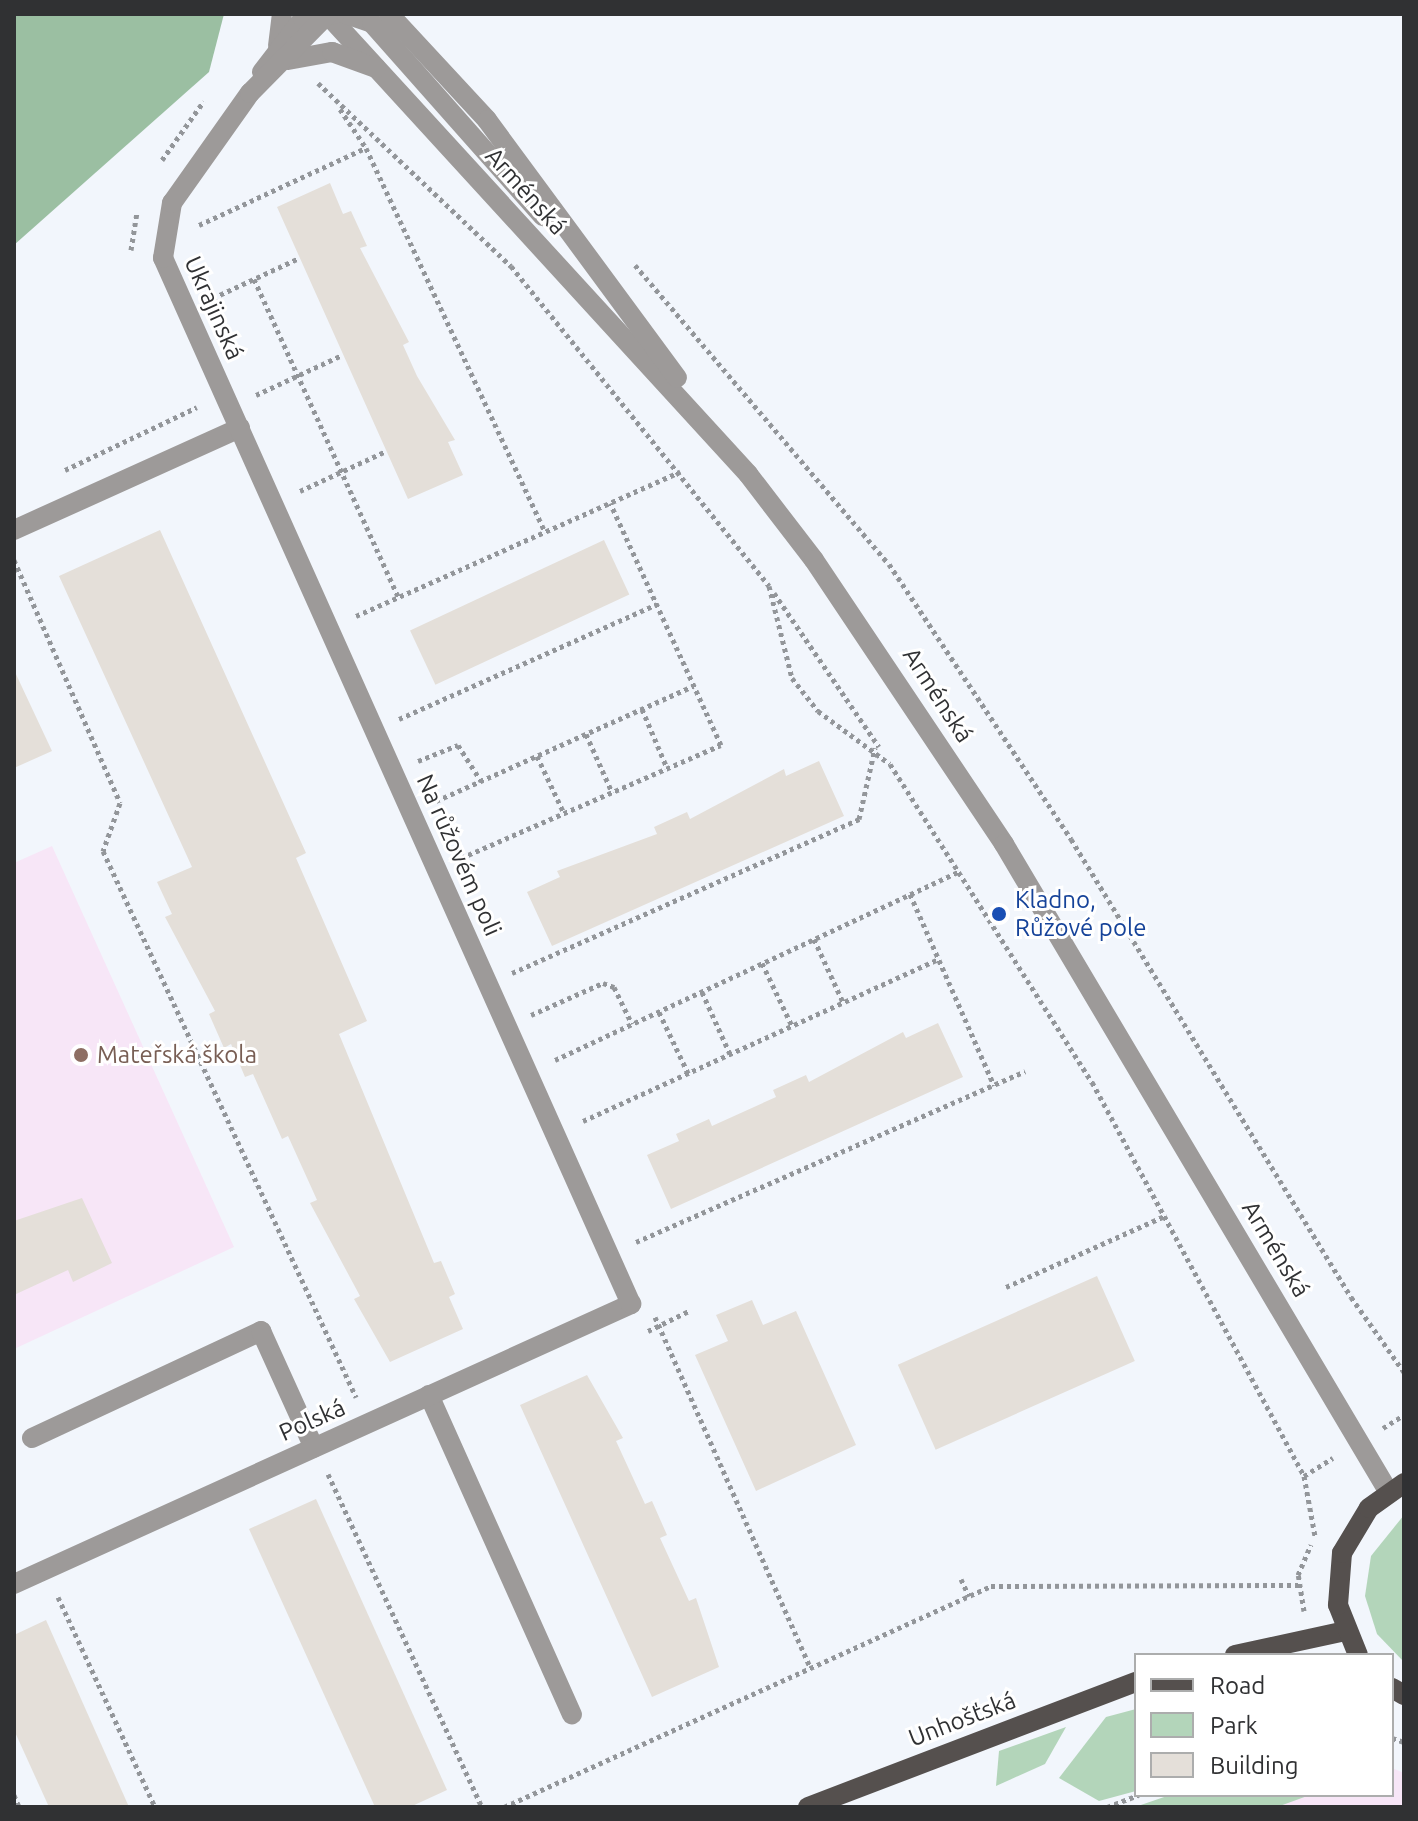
<!DOCTYPE html>
<html>
<head>
<meta charset="utf-8">
<style>
	body { margin:0 }
	#map { position:relative; width:1418px; height:1821px; overflow:hidden; background:#f2f6fc; font-family:Ubuntu,sans-serif }
	div>[style] { position:absolute }
	.education>* { inset:0; background:#f7e6f7 }
	.green>* { inset:0; background:#b3d5ba }
	.forest>* { inset:0; background:#9bbfa2 }
	.building>* { inset:0; background:#e4dfd9; transform-origin:0 0 }
	.path>* { height:5px; margin-top:-2.5px; transform-origin:0; background:repeating-linear-gradient(90deg,#93969a 0 4px,transparent 0 8px) }
	.service>* { height:20px; margin:-10px; padding:0 10px; transform-origin:10px; border-radius:10px; background:#9d9a99 }
	.minor>* { height:20px; margin:-10px; padding:0 10px; transform-origin:10px; border-radius:10px; background:#9d9a99 }
	.primary>* { height:20px; margin:-10px; padding:0 10px; transform-origin:10px; border-radius:10px; background:#55504e }
	.dots>* { width:22px; height:22px; translate:-50% -50%; box-sizing:border-box; border:4px solid #fff; border-radius:50% }
	span { translate:-50% -50%; white-space:nowrap; text-align:center; line-height:1.15; -webkit-text-stroke:6px #fff; paint-order:stroke }
	.street-label { font-size:24px; color:#303133 }
	.transit-label { font-size:24px; color:#164399 }
	.left { translate:0 -50%; text-align:left }
	.education-label { font-size:24px; color:#785e54 }
	.frame { position:absolute; inset:0; border:16px solid #303133; pointer-events:none }
	.legend { position:absolute; left:1134px; top:1653px; width:260px; height:144px; box-sizing:border-box; background:#fff; border:2px solid #acadad; margin:0; padding:10px 14px; list-style:none; font-size:24px; color:#303133 }
	.legend li { display:flex; align-items:center; gap:16px; height:40px }
	.legend b { width:40px; border:2px solid #acadad }
</style>
</head>
<body>
<div id="map">
	<div class="education">
		<i style="clip-path:polygon(52px 846px,234px 1247px,14px 1349px,14px 863px)"></i>
		<i style="clip-path:polygon(1392px 1768px,1404px 1773px,1404px 1807px,1275px 1807px,1308px 1795px,1392px 1795px)"></i>
	</div>
	<div class="green">
		<i style="clip-path:polygon(1404px 1515px,1404px 1662px,1377px 1634px,1365px 1596px,1371px 1556px)"></i>
		<i style="clip-path:polygon(1136px 1709px,1136px 1791px,1099px 1801px,1059px 1778px,1106px 1717px)"></i>
		<i style="clip-path:polygon(1066px 1727px,1045px 1764px,996px 1786px,999px 1751px)"></i>
		<i style="clip-path:polygon(1170px 1795px,1310px 1795px,1277px 1807px,1135px 1807px)"></i>
	</div>
	<div class="forest">
		<i style="clip-path:polygon(14px 14px,224px 14px,209px 72px,14px 245px)"></i>
	</div>
	<div class="building">
		<i style="clip-path:polygon(330px 183px,343px 214px,351px 211px,367px 246px,360px 248px,409px 342px,403px 345px,417px 376px,455px 440px,448px 442px,463px 475px,408px 499px,277px 207px)"></i>
		<i style="clip-path:polygon(160px 530px,306px 853px,296px 858px,367px 1021px,339px 1034px,434px 1263px,441px 1261px,455px 1294px,449px 1297px,463px 1329px,390px 1362px,354px 1299px,360px 1296px,310px 1203px,317px 1200px,288px 1136px,282px 1139px,253px 1074px,245px 1077px,231px 1044px,224px 1048px,209px 1014px,215px 1011px,165px 917px,172px 914px,157px 882px,192px 867px,59px 576px)"></i>
		<i style="left:604px;top:540px;width:60px;height:214px;rotate:65deg"></i>
		<i style="clip-path:polygon(14px 670px,52px 751px,14px 768px)"></i>
		<i style="clip-path:polygon(819px 761px,844px 816px,552px 946px,527px 892px,560px 877px,557px 871px,657px 834px,654px 827px,687px 812px,690px 819px,784px 769px,786px 776px)"></i>
		<i style="clip-path:polygon(938px 1023px,963px 1077px,671px 1209px,647px 1155px,679px 1141px,676px 1134px,709px 1119px,712px 1126px,776px 1097px,773px 1090px,806px 1075px,809px 1082px,903px 1032px,906px 1038px)"></i>
		<i style="clip-path:polygon(82px 1198px,112px 1263px,73px 1282px,68px 1270px,14px 1295px,14px 1221px)"></i>
		<i style="left:1097px;top:1276px;width:93px;height:218px;rotate:66deg"></i>
		<i style="clip-path:polygon(752px 1300px,763px 1325px,796px 1311px,856px 1445px,756px 1491px,695px 1355px,728px 1341px,716px 1315px)"></i>
		<i style="clip-path:polygon(587px 1375px,623px 1438px,616px 1441px,645px 1504px,652px 1501px,667px 1535px,660px 1538px,689px 1601px,696px 1598px,719px 1667px,652px 1697px,520px 1405px)"></i>
		<i style="clip-path:polygon(316px 1499px,447px 1790px,410px 1807px,375px 1807px,249px 1529px)"></i>
		<i style="clip-path:polygon(46px 1620px,129px 1807px,49px 1807px,14px 1730px,14px 1635px)"></i>
	</div>
	<div class="path">
		<i style="left:318px;top:83px;width:266px;rotate:43.5deg"></i>
		<i style="left:511px;top:266px;width:411px;rotate:51.1deg"></i>
		<i style="left:769px;top:586px;width:95px;rotate:76deg"></i>
		<i style="left:792px;top:678px;width:42px;rotate:51.8deg"></i>
		<i style="left:818px;top:711px;width:89px;rotate:36.4deg"></i>
		<i style="left:890px;top:764px;width:377px;rotate:57.6deg"></i>
		<i style="left:1092px;top:1082px;width:447px;rotate:61.7deg"></i>
		<i style="left:1304px;top:1476px;width:61px;rotate:79.6deg"></i>
		<i style="left:340px;top:109px;width:47px;rotate:56.3deg"></i>
		<i style="left:366px;top:148px;width:424px;rotate:65deg"></i>
		<i style="left:162px;top:160px;width:72px;rotate:-54.6deg"></i>
		<i style="left:199px;top:225px;width:184px;rotate:-24.8deg"></i>
		<i style="left:131px;top:250px;width:37px;rotate:-81deg"></i>
		<i style="left:635px;top:265px;width:392px;rotate:49.7deg"></i>
		<i style="left:889px;top:564px;width:330px;rotate:56.5deg"></i>
		<i style="left:1071px;top:839px;width:537px;rotate:58.56deg"></i>
		<i style="left:1351px;top:1297px;width:92px;rotate:54.8deg"></i>
		<i style="left:254px;top:279px;width:349px;rotate:65.6deg"></i>
		<i style="left:213px;top:298px;width:95px;rotate:-24.9deg"></i>
		<i style="left:256px;top:395px;width:95px;rotate:-24.9deg"></i>
		<i style="left:65px;top:470px;width:146px;rotate:-25.5deg"></i>
		<i style="left:300px;top:491px;width:95px;rotate:-24.9deg"></i>
		<i style="left:14px;top:560px;width:265px;rotate:66.4deg"></i>
		<i style="left:120px;top:803px;width:51px;rotate:109.5deg"></i>
		<i style="left:103px;top:851px;width:602px;rotate:65.14deg"></i>
		<i style="left:774px;top:593px;width:186px;rotate:55.7deg"></i>
		<i style="left:356px;top:616px;width:355px;rotate:-24deg"></i>
		<i style="left:642px;top:709px;width:64px;rotate:67deg"></i>
		<i style="left:399px;top:719px;width:282px;rotate:-24deg"></i>
		<i style="left:586px;top:734px;width:64px;rotate:65.9deg"></i>
		<i style="left:537px;top:756px;width:63px;rotate:64.7deg"></i>
		<i style="left:418px;top:761px;width:43px;rotate:-21.8deg"></i>
		<i style="left:458px;top:745px;width:43px;rotate:57.4deg"></i>
		<i style="left:436px;top:801px;width:282px;rotate:-24.1deg"></i>
		<i style="left:461px;top:858px;width:283px;rotate:-23.5deg"></i>
		<i style="left:721px;top:745px;width:266px;rotate:-114.6deg"></i>
		<i style="left:910px;top:894px;width:209px;rotate:66.3deg"></i>
		<i style="left:814px;top:939px;width:69px;rotate:65.3deg"></i>
		<i style="left:762px;top:963px;width:70px;rotate:64.5deg"></i>
		<i style="left:512px;top:973px;width:380px;rotate:-23.9deg"></i>
		<i style="left:859px;top:819px;width:73px;rotate:-77.3deg"></i>
		<i style="left:702px;top:992px;width:68px;rotate:65.7deg"></i>
		<i style="left:659px;top:1012px;width:68px;rotate:64.6deg"></i>
		<i style="left:531px;top:1015px;width:79px;rotate:-24deg"></i>
		<i style="left:603px;top:983px;width:12px;rotate:20deg"></i>
		<i style="left:614px;top:987px;width:41px;rotate:64.1deg"></i>
		<i style="left:555px;top:1060px;width:447px;rotate:-25deg"></i>
		<i style="left:583px;top:1121px;width:389px;rotate:-24.5deg"></i>
		<i style="left:636px;top:1242px;width:425px;rotate:-23.7deg"></i>
		<i style="left:1006px;top:1287px;width:176px;rotate:-24.1deg"></i>
		<i style="left:655px;top:1317px;width:383px;rotate:66.1deg"></i>
		<i style="left:648px;top:1331px;width:46px;rotate:-26deg"></i>
		<i style="left:1383px;top:1428px;width:25px;rotate:-32deg"></i>
		<i style="left:328px;top:1474px;width:367px;rotate:65.2deg"></i>
		<i style="left:1304px;top:1476px;width:34px;rotate:-32deg"></i>
		<i style="left:961px;top:1579px;width:19px;rotate:65deg"></i>
		<i style="left:58px;top:1597px;width:231px;rotate:65.2deg"></i>
		<i style="left:1304px;top:1611px;width:36px;rotate:-99deg"></i>
		<i style="left:1298px;top:1575px;width:33px;rotate:-67deg"></i>
		<i style="left:1392px;top:1738px;width:13px;rotate:18deg"></i>
		<i style="left:14px;top:1795px;width:13px;rotate:67deg"></i>
		<i style="left:504px;top:1807px;width:535px;rotate:-24.41deg"></i>
		<i style="left:991px;top:1586px;width:307px;rotate:-0.2deg"></i>
		<i style="left:1107px;top:1807px;width:34px;rotate:-21deg"></i>
	</div>
	<div class="service">
		<i style="left:429px;top:1395px;width:350px;rotate:65.9deg"></i>
		<i style="left:32px;top:1438px;width:253px;rotate:-25deg"></i>
		<i style="left:261px;top:1331px;width:128px;rotate:65.6deg"></i>
	</div>
	<div class="minor">
		<i style="left:327px;top:14px;width:624px;rotate:47.53deg"></i>
		<i style="left:748px;top:474px;width:108px;rotate:52.5deg"></i>
		<i style="left:814px;top:560px;width:342px;rotate:56.2deg"></i>
		<i style="left:1004px;top:844px;width:752px;rotate:59.31deg"></i>
		<i style="left:346px;top:14px;width:28px;rotate:19deg"></i>
		<i style="left:372px;top:23px;width:258px;rotate:48.5deg"></i>
		<i style="left:389px;top:14px;width:144px;rotate:47.2deg"></i>
		<i style="left:487px;top:120px;width:320px;rotate:53.6deg"></i>
		<i style="left:278px;top:46px;width:32px;rotate:-83deg"></i>
		<i style="left:288px;top:60px;width:45px;rotate:-10.3deg"></i>
		<i style="left:332px;top:52px;width:47px;rotate:20deg"></i>
		<i style="left:262px;top:72px;width:67px;rotate:-52.3deg"></i>
		<i style="left:303px;top:19px;width:32px;rotate:-9deg"></i>
		<i style="left:14px;top:530px;width:248px;rotate:-24.3deg"></i>
		<i style="left:14px;top:1584px;width:678px;rotate:-24.41deg"></i>
		<i style="left:631px;top:1304px;width:1146px;rotate:-114.1deg"></i>
		<i style="left:163px;top:258px;width:56px;rotate:-80.7deg"></i>
		<i style="left:172px;top:203px;width:135px;rotate:-54.7deg"></i>
		<i style="left:250px;top:93px;width:111px;rotate:-45.4deg"></i>
	</div>
	<div class="primary">
		<i style="left:1235px;top:1655px;width:113px;rotate:-12.3deg"></i>
		<i style="left:1358px;top:1655px;width:54px;rotate:-111.8deg"></i>
		<i style="left:1338px;top:1605px;width:52px;rotate:-85.6deg"></i>
		<i style="left:1342px;top:1553px;width:52px;rotate:-59deg"></i>
		<i style="left:1369px;top:1508px;width:43px;rotate:-35.5deg"></i>
		<i style="left:1392px;top:1688px;width:14px;rotate:30deg"></i>
		<i style="left:808px;top:1807px;width:351px;rotate:-20.9deg"></i>
	</div>
	<div class="dots">
		<i style="left:999px;top:914px;background:#1a4fb4"></i>
		<i style="left:81px;top:1055px;background:#8d6e63"></i>
	</div>
	<div class="street-label">
		<span style="left:526px;top:191px;rotate:48deg">Arménská</span>
		<span style="left:214px;top:308px;rotate:66deg">Ukrajinská</span>
		<span style="left:938px;top:695px;rotate:57deg">Arménská</span>
		<span style="left:459px;top:855px;rotate:66deg">Na růžovém poli</span>
		<span style="left:1276px;top:1249px;rotate:59deg">Arménská</span>
		<span style="left:312px;top:1420px;rotate:-24deg">Polská</span>
		<span style="left:962px;top:1719px;rotate:-21deg">Unhošťská</span>
	</div>
	<div class="transit-label">
		<span class="left" style="left:1015px;top:914px">Kladno,<br>Růžové pole</span>
	</div>
	<div class="education-label">
		<span class="left" style="left:97px;top:1055px">Mateřská škola</span>
	</div>
	<div class="frame"></div>
	<ul class="legend">
	<li><b style="height:10px;background:#55504e"></b>Road</li>
	<li><b style="height:22px;background:#b3d5ba"></b>Park</li>
	<li><b style="height:22px;background:#e4dfd9"></b>Building</li>
	</ul>
</div>
</body>
</html>
